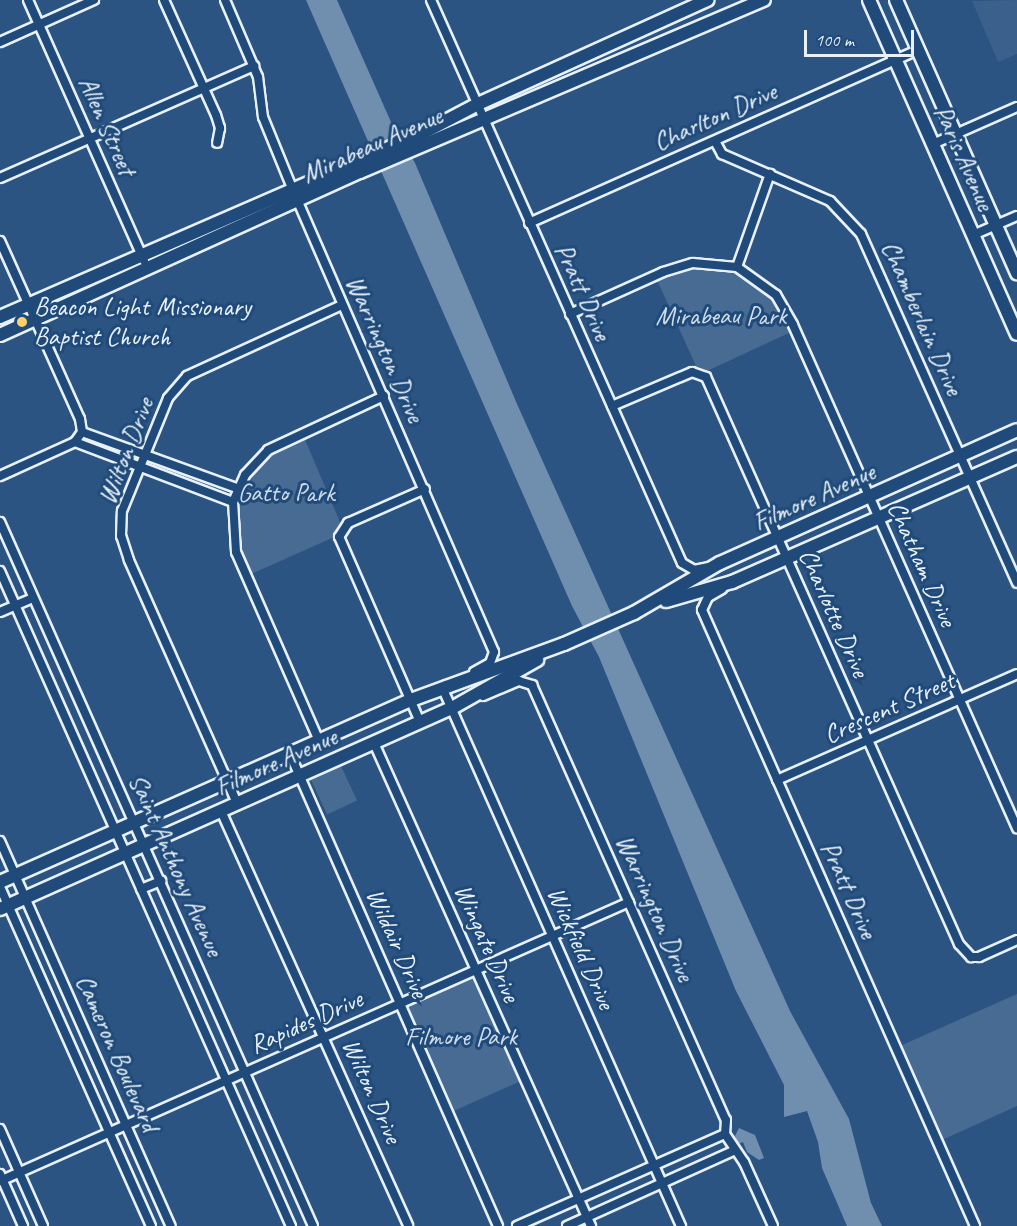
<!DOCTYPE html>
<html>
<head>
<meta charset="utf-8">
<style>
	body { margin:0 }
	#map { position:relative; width:1017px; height:1226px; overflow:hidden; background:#2b5482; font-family:Caveat,sans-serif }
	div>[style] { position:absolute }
	.built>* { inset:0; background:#3a608b }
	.green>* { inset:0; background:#476b93; transform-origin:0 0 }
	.water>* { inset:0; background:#708ead }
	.roads { filter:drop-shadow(2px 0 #e8f1f8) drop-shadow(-2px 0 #e8f1f8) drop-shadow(0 2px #e8f1f8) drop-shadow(0 -2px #e8f1f8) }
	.street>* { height:8px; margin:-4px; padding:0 4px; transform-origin:4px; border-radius:4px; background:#1f4a7a }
	.secondary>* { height:12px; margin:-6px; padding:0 6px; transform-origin:6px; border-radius:6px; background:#1f4a7a }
	.dots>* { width:16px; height:16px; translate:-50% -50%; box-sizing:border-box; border:3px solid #1f4a7a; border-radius:50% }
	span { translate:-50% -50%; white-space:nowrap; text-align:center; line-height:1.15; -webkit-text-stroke:6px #1f4a7a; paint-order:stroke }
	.street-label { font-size:26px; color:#e8f1f8 }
	.poi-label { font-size:26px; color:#e8f1f8 }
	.left { translate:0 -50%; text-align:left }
	.park-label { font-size:26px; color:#d0dde9 }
	.scale { position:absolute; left:804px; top:30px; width:110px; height:27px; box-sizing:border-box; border:3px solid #e8f1f8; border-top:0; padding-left:8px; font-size:18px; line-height:21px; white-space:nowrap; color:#e8f1f8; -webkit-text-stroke:4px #1f4a7a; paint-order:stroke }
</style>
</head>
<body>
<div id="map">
	<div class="built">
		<i style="clip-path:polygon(1017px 0,1017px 54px,998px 62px,972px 1px)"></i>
	</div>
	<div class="green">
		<i style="clip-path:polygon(696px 267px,740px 274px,770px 295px,791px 332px,707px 371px,696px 366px,657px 280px)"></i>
		<i style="clip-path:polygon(303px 435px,340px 522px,332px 538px,251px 574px,238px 540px,241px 496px,264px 459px)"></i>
		<i style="left:341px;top:766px;width:38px;height:33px;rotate:65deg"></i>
		<i style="left:474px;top:976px;width:115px;height:74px;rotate:66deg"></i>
		<i style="clip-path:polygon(1017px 994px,1017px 1106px,942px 1140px,900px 1046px)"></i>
	</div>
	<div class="water">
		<i style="clip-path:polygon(306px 0,337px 0,391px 122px,415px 163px,517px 404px,790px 1011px,849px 1119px,871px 1203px,882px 1226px,847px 1226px,822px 1168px,818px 1142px,807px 1111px,784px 1117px,784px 1085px,736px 991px,599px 657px,572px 606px)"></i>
		<i style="clip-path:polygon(739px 1128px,755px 1135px,764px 1158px,759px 1160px,747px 1152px,743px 1142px,738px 1144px,735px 1136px)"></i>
	</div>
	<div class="roads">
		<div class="street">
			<i style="left:28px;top:0;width:285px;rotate:66deg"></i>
			<i style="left:164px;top:0;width:126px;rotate:65.7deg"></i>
			<i style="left:216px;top:115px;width:14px;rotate:73deg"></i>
			<i style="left:220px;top:128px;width:15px;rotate:101deg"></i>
			<i style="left:225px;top:0;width:84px;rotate:66.8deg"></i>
			<i style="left:258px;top:77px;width:40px;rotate:82.9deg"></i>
			<i style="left:263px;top:117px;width:77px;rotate:67.8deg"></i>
			<i style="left:292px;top:188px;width:506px;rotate:66.47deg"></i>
			<i style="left:494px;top:652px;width:12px;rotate:110deg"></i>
			<i style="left:490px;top:663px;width:18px;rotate:151deg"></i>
			<i style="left:431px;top:0;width:616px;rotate:65.97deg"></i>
			<i style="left:682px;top:563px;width:14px;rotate:30deg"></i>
			<i style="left:694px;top:570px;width:14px;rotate:-12deg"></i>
			<i style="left:0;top:42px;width:103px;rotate:-24.1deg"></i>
			<i style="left:715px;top:141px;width:15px;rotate:62deg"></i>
			<i style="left:722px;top:154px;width:118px;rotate:23.5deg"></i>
			<i style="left:830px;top:201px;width:45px;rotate:46.8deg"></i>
			<i style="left:861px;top:234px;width:382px;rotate:65.9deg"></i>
			<i style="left:933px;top:144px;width:92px;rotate:-23.8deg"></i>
			<i style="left:0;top:178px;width:278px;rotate:-23.8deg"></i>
			<i style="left:529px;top:223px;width:426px;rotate:-24deg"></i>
			<i style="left:973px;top:235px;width:48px;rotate:-23.4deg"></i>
			<i style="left:0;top:241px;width:195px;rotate:65.8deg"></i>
			<i style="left:80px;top:419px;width:13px;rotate:81deg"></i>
			<i style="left:82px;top:432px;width:12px;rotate:125deg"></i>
			<i style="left:737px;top:267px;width:99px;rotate:-70.5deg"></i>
			<i style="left:570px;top:314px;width:102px;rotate:-24.3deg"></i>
			<i style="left:663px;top:272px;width:31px;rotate:-17deg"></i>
			<i style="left:693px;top:263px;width:44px;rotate:5.2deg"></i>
			<i style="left:737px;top:267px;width:48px;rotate:35.7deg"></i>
			<i style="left:776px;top:295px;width:34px;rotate:60deg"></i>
			<i style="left:793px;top:325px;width:551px;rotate:66deg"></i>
			<i style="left:612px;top:406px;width:87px;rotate:-23deg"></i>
			<i style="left:692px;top:372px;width:15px;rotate:20deg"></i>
			<i style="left:706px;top:377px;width:621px;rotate:65.95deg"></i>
			<i style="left:959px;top:944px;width:18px;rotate:47deg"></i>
			<i style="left:971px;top:957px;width:8px"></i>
			<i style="left:979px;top:957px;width:42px;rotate:-24.1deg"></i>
			<i style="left:82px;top:432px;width:165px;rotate:19.9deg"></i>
			<i style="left:0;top:476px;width:82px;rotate:-24.4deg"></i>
			<i style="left:75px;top:442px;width:169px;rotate:20.8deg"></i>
			<i style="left:0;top:522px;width:770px;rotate:66.03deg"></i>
			<i style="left:0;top:571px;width:717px;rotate:66.05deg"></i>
			<i style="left:722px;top:589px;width:16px;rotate:150deg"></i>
			<i style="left:708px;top:597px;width:14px;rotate:115deg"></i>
			<i style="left:702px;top:610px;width:674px;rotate:66.1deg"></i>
			<i style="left:0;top:612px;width:36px;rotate:-23deg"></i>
			<i style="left:446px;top:685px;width:4px;rotate:153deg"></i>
			<i style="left:442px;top:687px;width:590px;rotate:66.09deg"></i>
			<i style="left:483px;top:696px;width:39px;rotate:-23deg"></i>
			<i style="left:519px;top:681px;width:14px;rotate:17deg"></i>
			<i style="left:532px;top:685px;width:476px;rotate:66deg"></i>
			<i style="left:726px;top:1120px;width:14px;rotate:94deg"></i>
			<i style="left:725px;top:1134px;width:34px;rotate:56deg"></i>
			<i style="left:744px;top:1162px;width:70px;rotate:65.6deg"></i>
			<i style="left:420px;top:722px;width:202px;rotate:-113.6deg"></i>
			<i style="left:339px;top:537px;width:17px;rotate:-57deg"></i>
			<i style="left:348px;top:523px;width:84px;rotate:-23.8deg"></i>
			<i style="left:319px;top:741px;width:206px;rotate:-113.7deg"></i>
			<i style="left:236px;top:552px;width:50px;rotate:-93.4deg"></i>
			<i style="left:233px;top:502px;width:30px;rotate:-66deg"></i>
			<i style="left:245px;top:475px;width:34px;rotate:-47deg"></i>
			<i style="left:268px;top:450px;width:128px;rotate:-25deg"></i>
			<i style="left:374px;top:743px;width:530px;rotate:65.81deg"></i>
			<i style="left:290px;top:754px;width:516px;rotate:66.22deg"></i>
			<i style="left:777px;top:780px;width:262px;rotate:-23.8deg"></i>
			<i style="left:237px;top:803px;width:266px;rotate:-114deg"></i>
			<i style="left:129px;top:560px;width:25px;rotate:-108deg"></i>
			<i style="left:121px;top:536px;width:25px;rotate:-88deg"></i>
			<i style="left:122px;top:511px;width:122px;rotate:-67.8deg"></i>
			<i style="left:168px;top:398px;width:29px;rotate:-49deg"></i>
			<i style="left:187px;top:376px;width:170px;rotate:-24.6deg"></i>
			<i style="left:221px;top:811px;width:455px;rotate:65.7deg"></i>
			<i style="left:0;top:841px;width:421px;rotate:66.1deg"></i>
			<i style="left:0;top:887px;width:371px;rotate:66deg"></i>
			<i style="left:141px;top:889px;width:22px;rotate:-22deg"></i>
			<i style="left:0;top:1129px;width:106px;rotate:66.1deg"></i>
			<i style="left:0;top:1174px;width:57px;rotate:66.1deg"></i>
			<i style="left:0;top:1181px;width:688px;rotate:-23.92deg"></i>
			<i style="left:517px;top:1226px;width:227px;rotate:-23.9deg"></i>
			<i style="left:567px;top:1226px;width:182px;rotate:-24.3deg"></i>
		</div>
		<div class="secondary">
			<i style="left:869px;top:0;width:365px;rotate:66.1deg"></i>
			<i style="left:896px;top:0;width:299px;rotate:66.1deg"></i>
			<i style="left:0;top:317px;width:459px;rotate:-23.5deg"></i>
			<i style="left:421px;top:134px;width:64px;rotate:-27.8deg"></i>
			<i style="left:478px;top:104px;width:252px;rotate:-24.4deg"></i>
			<i style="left:0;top:335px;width:395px;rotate:-24.4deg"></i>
			<i style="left:360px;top:172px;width:439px;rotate:-23.1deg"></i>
			<i style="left:666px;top:601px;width:69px;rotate:-16.1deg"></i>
			<i style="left:732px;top:582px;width:311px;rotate:-23.7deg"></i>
			<i style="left:0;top:882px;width:449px;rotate:-23.9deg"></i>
			<i style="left:411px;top:700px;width:163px;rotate:-20.1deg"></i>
			<i style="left:564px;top:644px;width:77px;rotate:-23.9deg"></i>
			<i style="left:634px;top:613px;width:99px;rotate:-30.2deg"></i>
			<i style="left:720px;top:563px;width:325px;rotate:-24.1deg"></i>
			<i style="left:0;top:909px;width:495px;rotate:-24deg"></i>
			<i style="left:452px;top:708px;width:98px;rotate:-29.5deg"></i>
		</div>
	</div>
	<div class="dots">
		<i style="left:22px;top:322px;background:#ffd166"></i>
	</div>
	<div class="street-label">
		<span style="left:715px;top:117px;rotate:-24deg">Charlton Drive</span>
		<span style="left:107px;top:126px;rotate:66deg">Allen Street</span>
		<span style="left:372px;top:145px;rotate:-24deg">Mirabeau Avenue</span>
		<span style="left:964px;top:158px;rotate:66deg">Paris Avenue</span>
		<span style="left:583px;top:292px;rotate:66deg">Pratt Drive</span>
		<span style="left:922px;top:318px;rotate:66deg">Chamberlain Drive</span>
		<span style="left:385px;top:349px;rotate:66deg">Warrington Drive</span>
		<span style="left:126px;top:451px;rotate:-69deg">Wilton Drive</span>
		<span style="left:814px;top:497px;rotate:-24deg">Filmore Avenue</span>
		<span style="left:922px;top:564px;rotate:66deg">Chatham Drive</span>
		<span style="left:834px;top:613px;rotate:66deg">Charlotte Drive</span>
		<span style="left:889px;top:708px;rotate:-24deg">Crescent Street</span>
		<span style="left:276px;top:762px;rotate:-24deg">Filmore Avenue</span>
		<span style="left:176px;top:865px;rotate:66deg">Saint Anthony Avenue</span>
		<span style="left:849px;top:890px;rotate:66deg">Pratt Drive</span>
		<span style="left:655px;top:908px;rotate:66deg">Warrington Drive</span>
		<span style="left:397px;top:943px;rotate:66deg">Wildair Drive</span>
		<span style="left:487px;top:943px;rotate:66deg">Wingate Drive</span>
		<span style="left:581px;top:948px;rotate:66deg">Wickfield Drive</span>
		<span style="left:306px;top:1022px;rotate:-24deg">Rapides Drive</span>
		<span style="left:117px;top:1053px;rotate:66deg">Cameron Boulevard</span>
		<span style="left:372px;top:1091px;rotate:66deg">Wilton Drive</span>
	</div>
	<div class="poi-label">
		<span class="left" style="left:34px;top:322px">Beacon Light Missionary<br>Baptist Church</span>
	</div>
	<div class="park-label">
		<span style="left:721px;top:316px">Mirabeau Park</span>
		<span style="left:286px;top:493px">Gatto Park</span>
		<span style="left:461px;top:1037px">Filmore Park</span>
	</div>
	<div class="scale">100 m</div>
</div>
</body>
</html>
